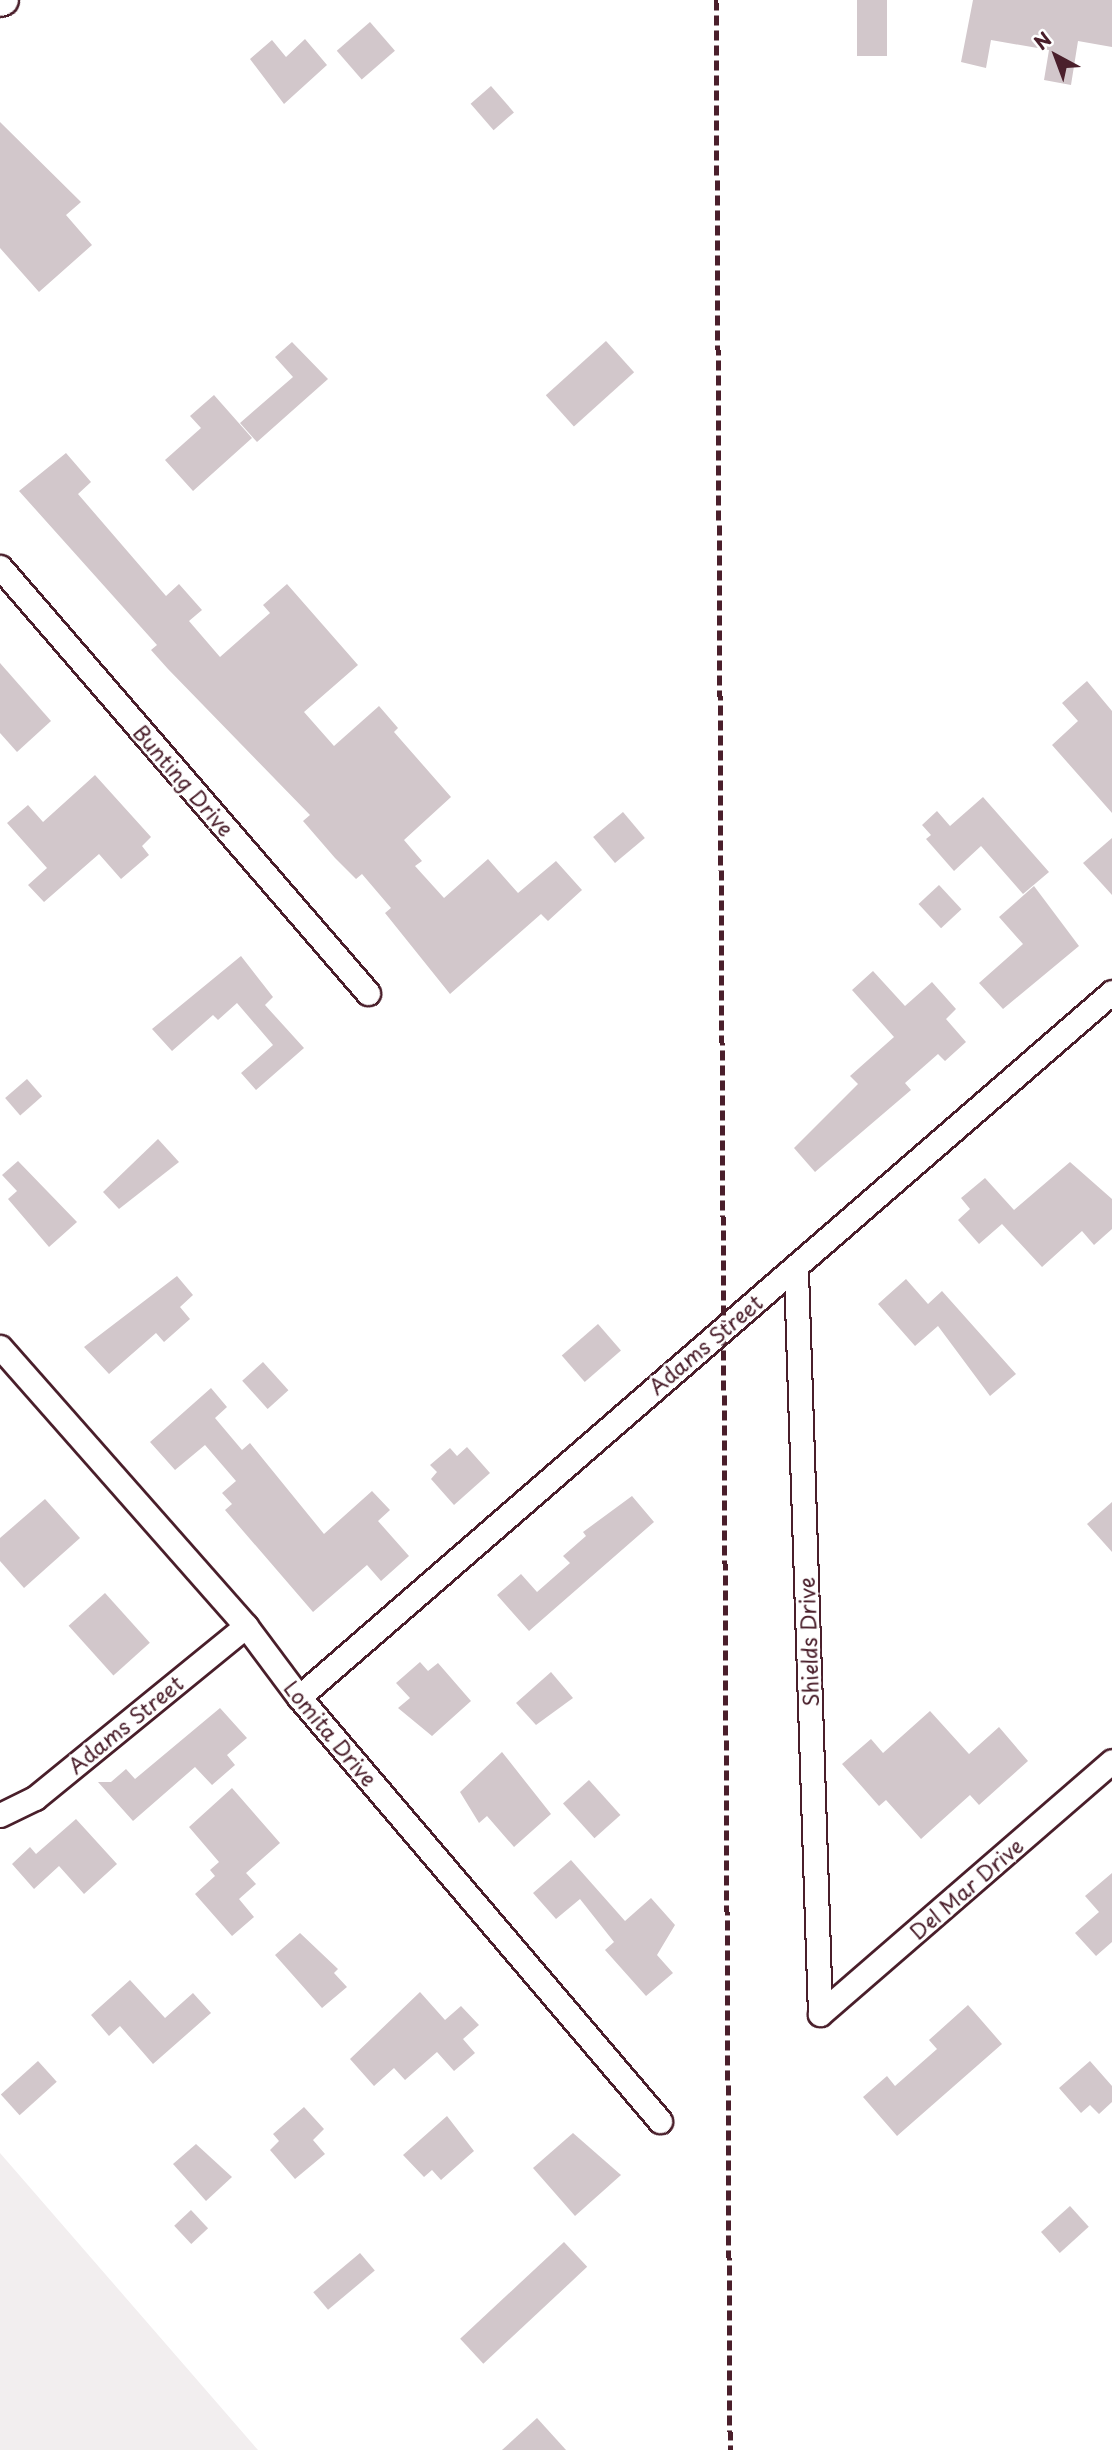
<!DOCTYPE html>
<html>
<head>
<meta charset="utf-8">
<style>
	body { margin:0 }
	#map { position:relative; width:1112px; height:2450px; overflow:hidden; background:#fff; font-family:"Playpen Sans",sans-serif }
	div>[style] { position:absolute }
	.built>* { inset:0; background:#f2eeef }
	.building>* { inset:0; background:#d2c7cb; transform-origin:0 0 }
	.roads { filter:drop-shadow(2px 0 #4a1f2b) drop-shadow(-2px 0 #4a1f2b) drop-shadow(0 2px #4a1f2b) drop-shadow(0 -2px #4a1f2b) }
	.minor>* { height:23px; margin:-11.5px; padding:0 11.5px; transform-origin:11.5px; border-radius:11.5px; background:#fff }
	.tertiary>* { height:30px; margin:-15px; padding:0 15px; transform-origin:15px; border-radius:15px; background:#fff }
	.rail>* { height:5px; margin-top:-2.5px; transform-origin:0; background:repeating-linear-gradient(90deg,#4a1f2b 0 10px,transparent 0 15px) }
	span { translate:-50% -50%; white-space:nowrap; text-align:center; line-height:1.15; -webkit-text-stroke:5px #fff; paint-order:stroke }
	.street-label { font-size:21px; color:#4a1f2b }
	.north { position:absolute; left:1021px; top:21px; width:70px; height:70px; -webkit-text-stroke:5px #fff; paint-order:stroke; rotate:319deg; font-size:19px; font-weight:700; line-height:28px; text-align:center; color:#4a1f2b }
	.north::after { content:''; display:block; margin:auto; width:24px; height:32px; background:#4a1f2b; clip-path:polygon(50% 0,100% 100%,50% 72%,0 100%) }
</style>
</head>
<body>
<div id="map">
	<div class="built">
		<i style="clip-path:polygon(0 2153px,258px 2450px,0 2450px)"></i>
	</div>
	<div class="building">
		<i style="left:857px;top:0;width:30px;height:56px"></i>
		<i style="clip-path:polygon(973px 0,1112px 0,1112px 47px,1078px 41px,1071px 85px,1044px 80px,1049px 50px,991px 40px,986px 68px,961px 62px)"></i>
		<i style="left:370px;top:22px;width:38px;height:44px;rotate:49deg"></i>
		<i style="clip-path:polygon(305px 39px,327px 65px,284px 104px,250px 59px,272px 40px,286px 57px)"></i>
		<i style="left:491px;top:86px;width:35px;height:27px;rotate:49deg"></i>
		<i style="clip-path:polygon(0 122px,81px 202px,66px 215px,92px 245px,39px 292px,0 248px)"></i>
		<i style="left:606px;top:341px;width:42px;height:81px;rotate:48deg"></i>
		<i style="clip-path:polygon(292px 342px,328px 379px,257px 442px,240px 423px,293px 377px,275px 357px)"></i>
		<i style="clip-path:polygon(214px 395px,252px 438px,193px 491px,165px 460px,201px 428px,190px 416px)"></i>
		<i style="clip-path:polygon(66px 453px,91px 482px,78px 494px,166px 596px,179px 584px,202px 610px,189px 621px,220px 657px,270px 613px,263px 605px,287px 584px,358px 665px,304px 712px,334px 746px,379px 706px,398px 728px,394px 732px,451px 797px,404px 840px,422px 861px,415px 866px,444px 898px,488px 859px,518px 893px,556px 861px,582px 890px,548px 921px,541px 914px,450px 994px,385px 913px,391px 908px,362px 874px,356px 879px,335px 858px,303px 821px,310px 815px,168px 669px,151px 650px,157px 645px,19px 491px)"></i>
		<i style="clip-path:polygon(0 663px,51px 721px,17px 752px,0 733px)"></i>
		<i style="clip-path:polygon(1087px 681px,1112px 711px,1112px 813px,1052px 745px,1078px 721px,1062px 703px)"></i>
		<i style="clip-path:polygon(95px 775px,151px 837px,142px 846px,149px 855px,121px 879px,99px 854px,44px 902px,28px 885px,47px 868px,7px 823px,28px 805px,43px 822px)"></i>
		<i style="clip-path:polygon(983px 797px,1049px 872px,1023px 894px,981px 846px,954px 871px,926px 839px,931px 835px,922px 825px,937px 811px,950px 826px)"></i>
		<i style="left:623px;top:812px;width:34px;height:39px;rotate:50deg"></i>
		<i style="clip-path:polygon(1112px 838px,1112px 895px,1083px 863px)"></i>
		<i style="left:939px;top:885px;width:33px;height:28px;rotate:47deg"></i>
		<i style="clip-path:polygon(1034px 886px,1079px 946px,1003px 1009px,979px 983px,1023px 944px,999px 917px)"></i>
		<i style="clip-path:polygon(241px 956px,273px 997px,265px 1005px,304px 1048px,256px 1090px,241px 1073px,273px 1045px,237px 1003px,218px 1020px,213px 1015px,172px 1051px,152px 1029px)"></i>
		<i style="clip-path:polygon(873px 971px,905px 1006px,932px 982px,956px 1009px,946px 1019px,966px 1042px,945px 1061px,938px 1054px,905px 1083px,911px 1090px,815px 1172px,794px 1148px,858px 1084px,850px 1076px,894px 1037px,852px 990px)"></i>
		<i style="left:27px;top:1079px;width:23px;height:29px;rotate:49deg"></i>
		<i style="clip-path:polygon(158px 1139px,179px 1162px,119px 1209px,103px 1192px)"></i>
		<i style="clip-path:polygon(18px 1161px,77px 1222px,49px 1247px,8px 1199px,17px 1191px,2px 1175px)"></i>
		<i style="clip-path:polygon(1070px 1162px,1112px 1199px,1112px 1229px,1094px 1245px,1082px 1231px,1042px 1267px,1002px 1224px,979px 1244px,958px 1220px,970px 1209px,961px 1198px,985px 1178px,1014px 1210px)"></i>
		<i style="clip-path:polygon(177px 1276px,193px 1295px,180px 1307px,190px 1319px,164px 1342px,156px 1333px,109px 1374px,84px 1347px)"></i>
		<i style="clip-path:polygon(906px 1279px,928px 1304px,942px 1291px,1016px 1374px,990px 1396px,938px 1326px,915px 1346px,878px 1304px)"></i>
		<i style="left:598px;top:1324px;width:35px;height:48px;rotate:49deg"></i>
		<i style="left:263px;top:1362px;width:38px;height:28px;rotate:48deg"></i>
		<i style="clip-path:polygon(211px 1388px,227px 1407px,215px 1418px,242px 1450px,250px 1443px,324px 1534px,372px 1491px,390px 1510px,378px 1521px,409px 1556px,381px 1581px,367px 1565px,313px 1612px,225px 1510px,232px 1504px,222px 1493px,236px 1481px,205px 1445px,175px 1470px,150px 1442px)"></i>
		<i style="clip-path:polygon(467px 1447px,490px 1473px,454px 1505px,431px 1479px,437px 1472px,430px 1465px,450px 1448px,457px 1456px)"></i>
		<i style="clip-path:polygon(632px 1496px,654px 1522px,529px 1631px,497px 1595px,521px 1574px,537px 1592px,570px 1563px,563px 1556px,586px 1536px,583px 1532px)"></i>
		<i style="clip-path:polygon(45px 1499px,80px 1538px,24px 1588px,0 1561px,0 1538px)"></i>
		<i style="clip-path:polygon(1112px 1502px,1112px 1552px,1087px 1524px)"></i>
		<i style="left:105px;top:1593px;width:67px;height:49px;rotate:48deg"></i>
		<i style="clip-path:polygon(420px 1662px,428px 1671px,438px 1663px,471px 1701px,432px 1736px,398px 1708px,410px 1698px,396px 1683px)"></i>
		<i style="clip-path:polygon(551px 1672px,573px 1698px,536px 1725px,516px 1703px)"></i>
		<i style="clip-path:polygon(220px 1708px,247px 1738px,227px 1755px,235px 1765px,212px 1785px,195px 1767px,133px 1821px,98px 1782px,111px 1782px,126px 1769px,135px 1779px)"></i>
		<i style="clip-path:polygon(930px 1711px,969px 1754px,999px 1727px,1028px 1761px,979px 1805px,970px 1795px,921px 1839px,886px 1800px,879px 1806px,842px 1764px,871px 1739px,883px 1753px)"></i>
		<i style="clip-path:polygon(502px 1752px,551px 1814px,514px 1847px,487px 1816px,479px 1823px,460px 1792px)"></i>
		<i style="left:589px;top:1780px;width:47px;height:35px;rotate:48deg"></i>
		<i style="clip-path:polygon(232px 1788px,280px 1843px,246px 1873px,256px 1884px,239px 1899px,254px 1917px,232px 1936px,195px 1894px,215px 1876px,210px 1870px,219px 1862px,189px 1827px)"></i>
		<i style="clip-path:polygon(76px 1819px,117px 1864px,84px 1894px,59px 1866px,34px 1889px,12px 1864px,30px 1847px,36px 1854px)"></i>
		<i style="clip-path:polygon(571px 1860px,625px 1921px,651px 1898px,675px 1925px,657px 1955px,673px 1973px,646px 1996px,605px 1950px,614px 1942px,580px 1899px,556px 1919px,533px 1893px)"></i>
		<i style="clip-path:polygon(1112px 1873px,1112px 1942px,1096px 1956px,1075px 1933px,1099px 1912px,1085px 1896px)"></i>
		<i style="clip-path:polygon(300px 1933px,338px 1969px,334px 1973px,347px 1987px,322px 2008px,275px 1955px)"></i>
		<i style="clip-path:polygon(130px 1980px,165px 2018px,193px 1993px,211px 2013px,153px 2064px,120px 2026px,109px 2036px,91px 2015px)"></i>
		<i style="clip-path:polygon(420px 1992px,445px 2020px,461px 2006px,479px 2025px,463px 2039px,475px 2053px,454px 2071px,437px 2052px,405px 2080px,394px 2068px,374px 2086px,350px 2059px)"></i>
		<i style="clip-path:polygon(968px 2005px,1002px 2044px,897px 2136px,863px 2097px,887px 2076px,895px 2086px,937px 2049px,929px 2040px)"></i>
		<i style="left:38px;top:2061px;width:28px;height:50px;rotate:48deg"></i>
		<i style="clip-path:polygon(1090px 2061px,1112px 2086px,1112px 2102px,1099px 2114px,1090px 2105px,1081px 2113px,1059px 2088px)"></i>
		<i style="clip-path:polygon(304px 2107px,324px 2129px,313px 2140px,325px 2154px,295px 2179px,270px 2150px,279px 2141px,273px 2134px)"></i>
		<i style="clip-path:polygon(447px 2116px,474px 2151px,441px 2180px,432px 2170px,424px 2177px,403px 2155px)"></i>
		<i style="clip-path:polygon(573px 2133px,621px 2175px,575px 2216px,533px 2168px)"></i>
		<i style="clip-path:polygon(196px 2144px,232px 2177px,206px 2201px,173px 2164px)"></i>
		<i style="left:1070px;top:2206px;width:28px;height:39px;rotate:48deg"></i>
		<i style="left:191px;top:2210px;width:25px;height:23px;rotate:47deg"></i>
		<i style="left:564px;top:2242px;width:34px;height:142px;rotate:47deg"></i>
		<i style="left:360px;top:2253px;width:23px;height:61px;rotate:50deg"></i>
		<i style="clip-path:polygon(537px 2418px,566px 2450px,502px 2450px)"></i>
	</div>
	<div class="roads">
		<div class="minor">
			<i style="left:0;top:567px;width:563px;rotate:49.18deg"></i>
			<i style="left:796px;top:1271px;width:743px;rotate:88.15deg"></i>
			<i style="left:0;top:1347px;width:372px;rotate:48.6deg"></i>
			<i style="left:246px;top:1626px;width:89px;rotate:53.3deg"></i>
			<i style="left:299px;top:1697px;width:557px;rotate:49.59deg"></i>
			<i style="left:299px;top:1697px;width:1076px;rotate:-40.93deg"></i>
			<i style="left:0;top:1815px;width:39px;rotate:-26deg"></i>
			<i style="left:35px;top:1798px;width:272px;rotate:-39.2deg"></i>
			<i style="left:820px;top:2014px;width:386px;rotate:-40.9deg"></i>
		</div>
		<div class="tertiary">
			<i style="left:0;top:1px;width:3px;rotate:-18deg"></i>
		</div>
	</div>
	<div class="rail">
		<i style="left:716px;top:0;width:2450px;rotate:89.67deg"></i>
	</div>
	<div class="street-label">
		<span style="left:184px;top:780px;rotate:49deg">Bunting Drive</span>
		<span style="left:705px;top:1344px;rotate:-40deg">Adams Street</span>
		<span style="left:808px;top:1642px;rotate:-92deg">Shields Drive</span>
		<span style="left:125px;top:1724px;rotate:-39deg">Adams Street</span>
		<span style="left:331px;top:1733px;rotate:50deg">Lomita Drive</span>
		<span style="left:966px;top:1888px;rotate:-41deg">Del Mar Drive</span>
	</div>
	<div class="north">N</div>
</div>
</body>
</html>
